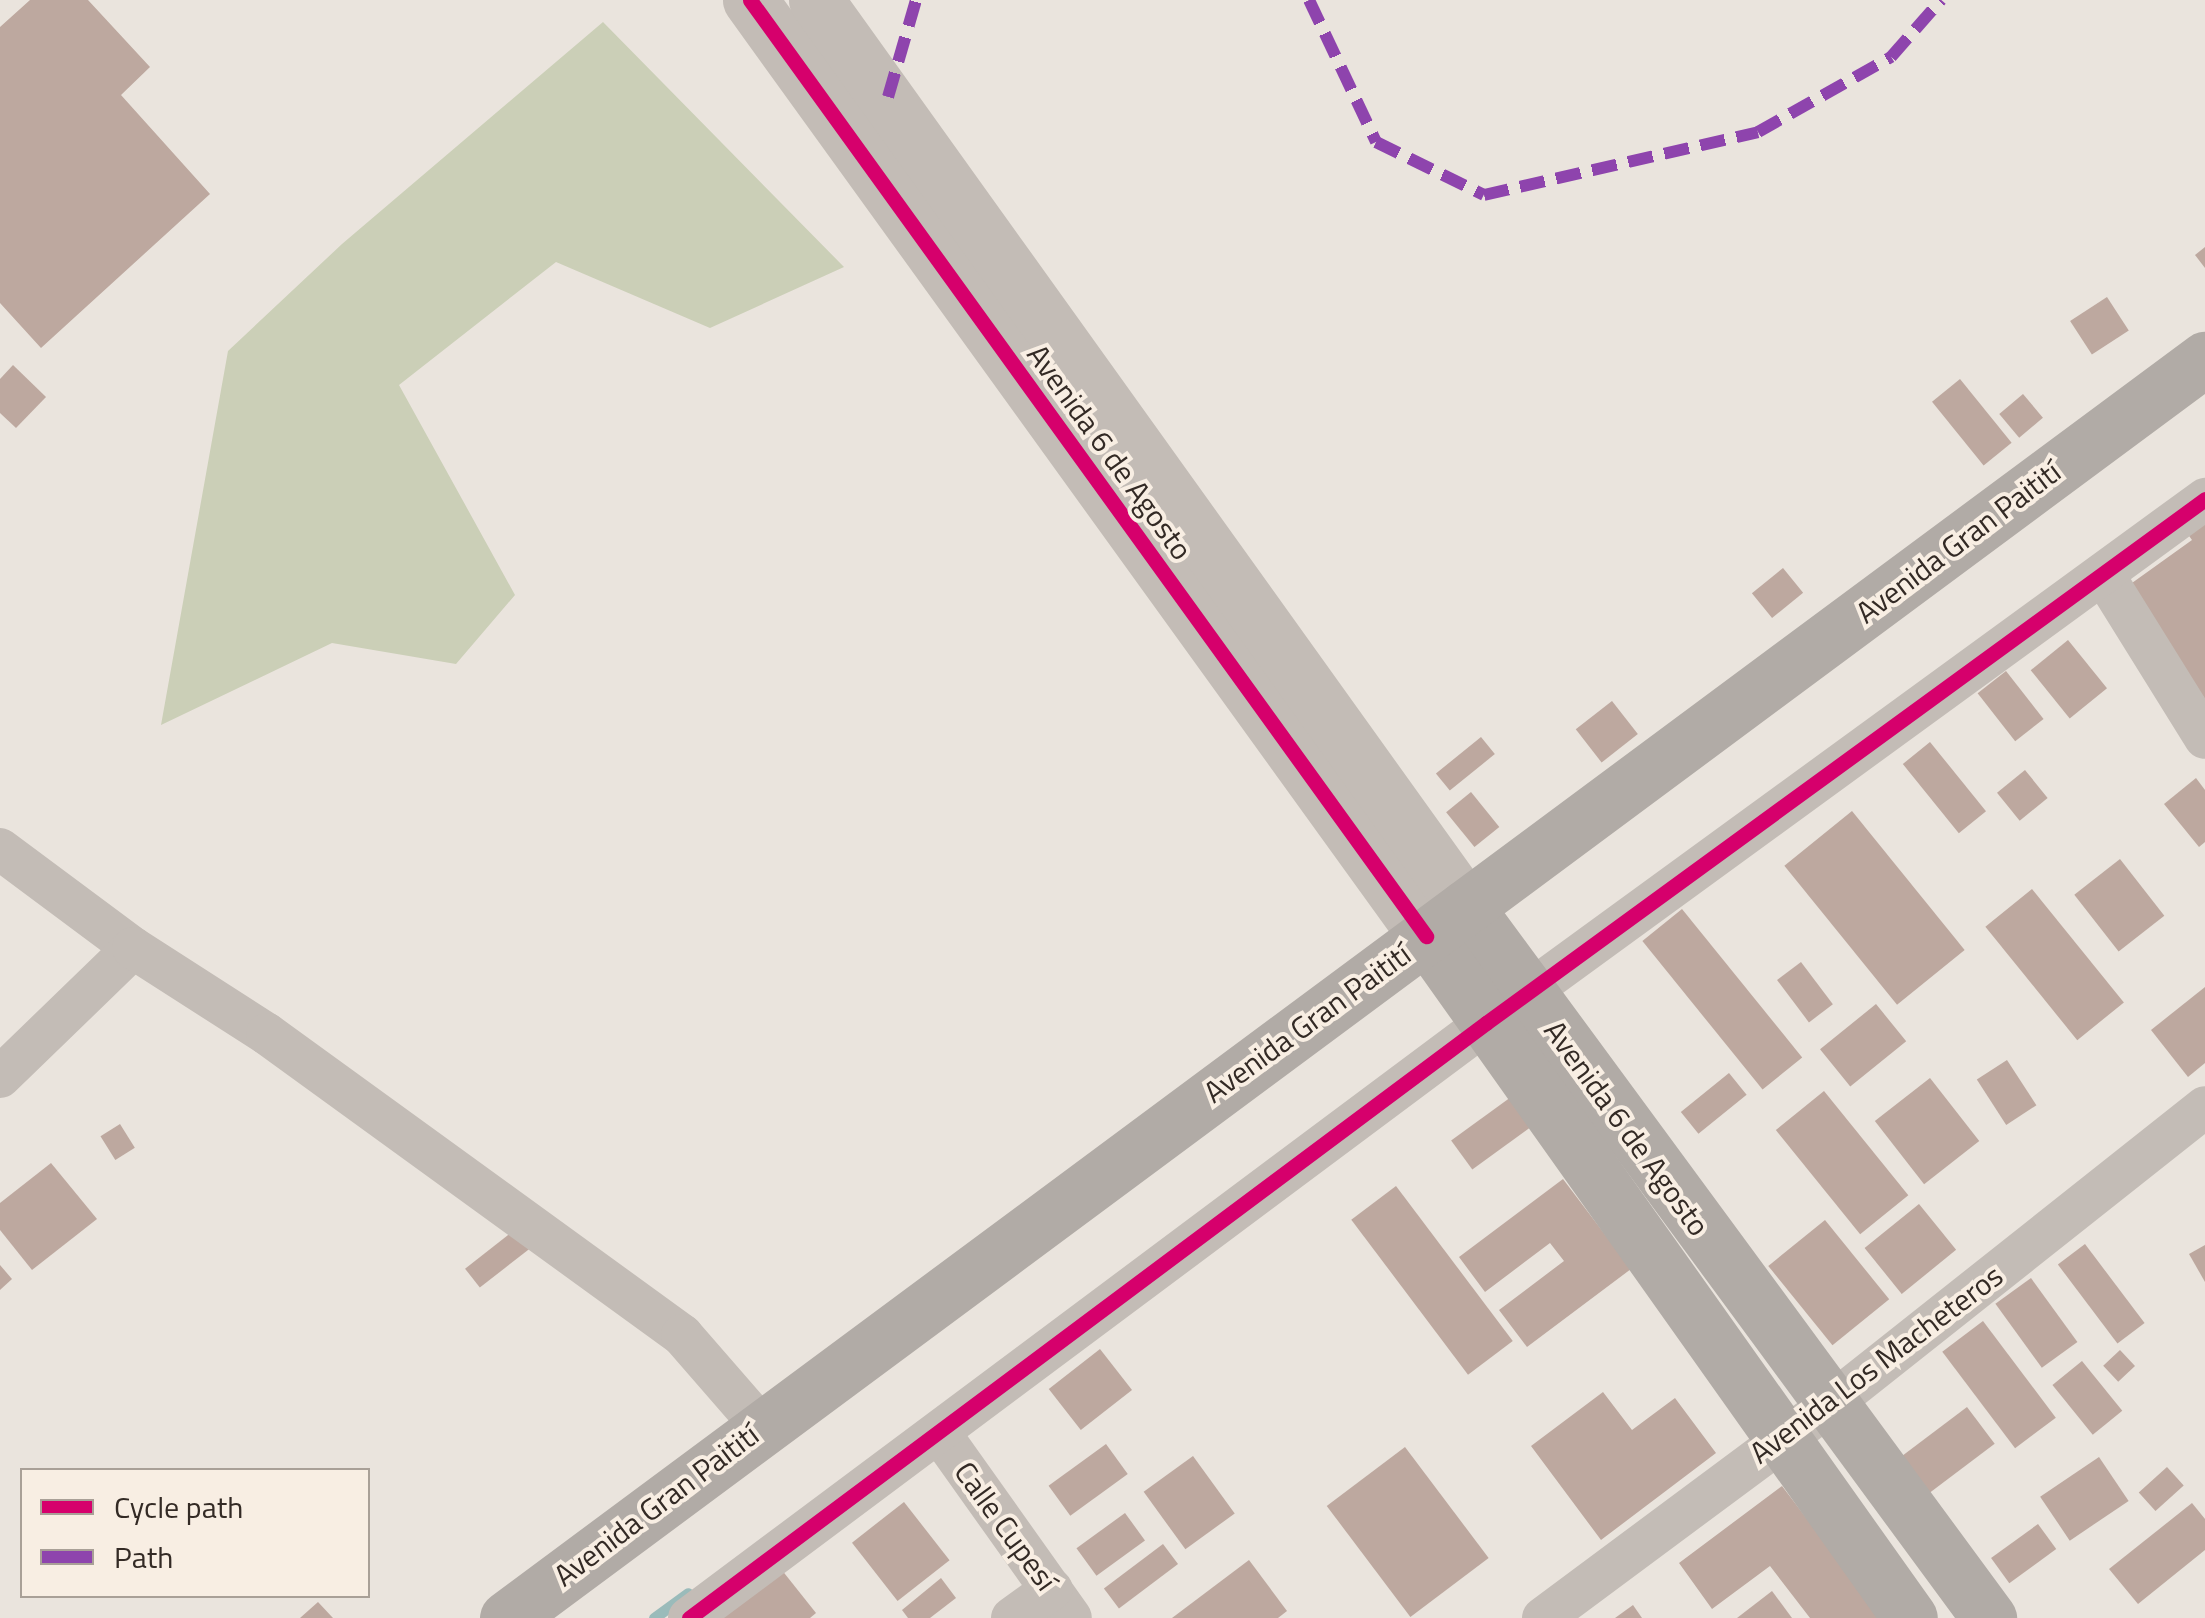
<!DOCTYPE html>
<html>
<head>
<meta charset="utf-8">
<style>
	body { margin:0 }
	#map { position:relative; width:2205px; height:1618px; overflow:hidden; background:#eae4dd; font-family:"Titillium Web",sans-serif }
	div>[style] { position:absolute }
	.green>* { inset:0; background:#cbcfb7 }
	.stream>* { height:11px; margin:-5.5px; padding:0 5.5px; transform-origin:5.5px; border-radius:5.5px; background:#9abbba }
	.building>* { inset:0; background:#bda89f; transform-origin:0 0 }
	.minor>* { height:42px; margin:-21px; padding:0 21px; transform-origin:21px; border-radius:21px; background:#c3bcb6 }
	.tertiary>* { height:55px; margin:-27.5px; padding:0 27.5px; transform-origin:27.5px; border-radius:27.5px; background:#c3bcb6 }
	.primary>* { height:55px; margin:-27.5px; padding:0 27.5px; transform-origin:27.5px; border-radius:27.5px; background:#b1aba6 }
	.quiet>* { height:12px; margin-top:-6px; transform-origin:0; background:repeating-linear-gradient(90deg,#8e44ad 0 25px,transparent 0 37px) }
	.cycleway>* { height:15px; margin:-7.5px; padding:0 7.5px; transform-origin:7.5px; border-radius:7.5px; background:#d6006c }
	span { translate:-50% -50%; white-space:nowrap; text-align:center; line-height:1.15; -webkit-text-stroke:8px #f8eee3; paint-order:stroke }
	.street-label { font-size:30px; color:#332a25 }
	.legend { position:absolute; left:20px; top:1468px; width:350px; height:130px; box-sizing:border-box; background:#f8eee3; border:2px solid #a9a097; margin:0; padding:12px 18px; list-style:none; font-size:30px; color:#332a25 }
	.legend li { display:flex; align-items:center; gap:20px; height:50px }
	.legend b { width:50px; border:2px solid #a9a097 }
</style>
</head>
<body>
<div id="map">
	<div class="green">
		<i style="clip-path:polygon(603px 22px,844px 267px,710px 328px,556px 262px,399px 385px,515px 595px,456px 664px,332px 643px,161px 725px,228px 351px,342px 244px)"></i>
	</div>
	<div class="stream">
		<i style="left:654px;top:1618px;width:42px;rotate:-36.3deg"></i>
	</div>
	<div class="building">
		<i style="clip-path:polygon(30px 0,88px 0,150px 67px,121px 95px,210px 194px,41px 348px,0 303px,0 27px)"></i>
		<i style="clip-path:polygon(2205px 247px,2205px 268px,2195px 255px)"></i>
		<i style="left:2107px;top:297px;width:40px;height:44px;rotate:57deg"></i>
		<i style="clip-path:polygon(13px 365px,46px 397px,16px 428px,0 413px,0 379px)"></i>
		<i style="left:1960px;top:379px;width:82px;height:36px;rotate:51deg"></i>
		<i style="left:2023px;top:394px;width:31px;height:31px;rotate:50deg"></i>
		<i style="clip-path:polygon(2205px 511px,2205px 699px,2125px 588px,2192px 540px,2182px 526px)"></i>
		<i style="left:1783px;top:568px;width:32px;height:40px;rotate:51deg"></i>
		<i style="left:2068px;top:640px;width:62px;height:48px;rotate:51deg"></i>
		<i style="left:2006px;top:671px;width:61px;height:36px;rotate:52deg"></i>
		<i style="left:1612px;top:701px;width:42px;height:46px;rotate:52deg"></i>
		<i style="left:1481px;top:737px;width:22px;height:58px;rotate:51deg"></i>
		<i style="left:1930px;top:742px;width:89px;height:35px;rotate:51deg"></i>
		<i style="left:2025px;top:770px;width:36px;height:36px;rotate:51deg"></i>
		<i style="clip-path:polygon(2196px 778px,2205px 790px,2205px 842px,2199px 847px,2164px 804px)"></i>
		<i style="left:1471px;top:792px;width:45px;height:32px;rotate:51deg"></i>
		<i style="left:1852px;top:811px;width:179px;height:87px;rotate:51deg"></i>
		<i style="left:2120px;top:859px;width:72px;height:58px;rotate:52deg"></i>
		<i style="left:2032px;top:889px;width:146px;height:60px;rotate:51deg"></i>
		<i style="left:1682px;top:909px;width:191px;height:51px;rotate:51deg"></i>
		<i style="left:1801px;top:962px;width:53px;height:30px;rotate:53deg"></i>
		<i style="clip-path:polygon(2205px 987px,2205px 1063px,2188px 1077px,2151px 1030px)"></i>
		<i style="left:1876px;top:1004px;width:48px;height:72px;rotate:51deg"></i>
		<i style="left:2007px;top:1060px;width:54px;height:36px;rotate:57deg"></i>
		<i style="left:1729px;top:1073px;width:28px;height:62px;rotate:51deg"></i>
		<i style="left:1930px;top:1078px;width:80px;height:70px;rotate:52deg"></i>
		<i style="left:1824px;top:1091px;width:134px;height:62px;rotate:51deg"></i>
		<i style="left:1511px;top:1097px;width:36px;height:74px;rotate:54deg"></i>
		<i style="left:120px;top:1124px;width:28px;height:23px;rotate:58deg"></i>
		<i style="clip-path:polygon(51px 1163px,97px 1219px,32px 1270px,0 1230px,0 1203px)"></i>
		<i style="clip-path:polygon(1563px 1179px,1631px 1269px,1527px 1347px,1499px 1310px,1564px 1261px,1550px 1243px,1485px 1292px,1459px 1257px)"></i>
		<i style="left:1396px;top:1186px;width:194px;height:56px;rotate:53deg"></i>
		<i style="left:1919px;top:1204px;width:59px;height:70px;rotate:51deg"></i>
		<i style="left:1825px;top:1220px;width:102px;height:73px;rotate:51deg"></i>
		<i style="left:521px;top:1225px;width:24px;height:71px;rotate:52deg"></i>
		<i style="left:2085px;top:1244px;width:99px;height:34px;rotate:53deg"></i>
		<i style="clip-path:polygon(2205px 1245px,2205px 1282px,2189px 1254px)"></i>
		<i style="clip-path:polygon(0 1265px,12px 1279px,0 1290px)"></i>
		<i style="left:2031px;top:1278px;width:79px;height:44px;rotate:54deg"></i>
		<i style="left:1983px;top:1321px;width:121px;height:51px;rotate:53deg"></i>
		<i style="left:1100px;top:1349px;width:52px;height:65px;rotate:52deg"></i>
		<i style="left:2120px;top:1350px;width:22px;height:23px;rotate:47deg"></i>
		<i style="left:2082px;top:1361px;width:64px;height:38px;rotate:51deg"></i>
		<i style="clip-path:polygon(1603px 1392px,1632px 1430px,1675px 1398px,1716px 1453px,1601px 1540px,1531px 1446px)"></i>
		<i style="left:1967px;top:1407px;width:46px;height:88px;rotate:53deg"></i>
		<i style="left:1106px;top:1444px;width:37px;height:71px;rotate:54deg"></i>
		<i style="left:1405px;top:1447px;width:139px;height:98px;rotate:53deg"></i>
		<i style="left:1193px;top:1456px;width:71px;height:61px;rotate:54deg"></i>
		<i style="left:2099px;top:1457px;width:53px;height:71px;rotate:56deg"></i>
		<i style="left:2167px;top:1467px;width:25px;height:38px;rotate:48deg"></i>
		<i style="clip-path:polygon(1782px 1486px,1882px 1618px,1810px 1618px,1770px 1566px,1712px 1609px,1679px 1563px)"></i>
		<i style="left:904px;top:1502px;width:74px;height:66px;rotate:52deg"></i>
		<i style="clip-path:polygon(2192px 1503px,2205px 1519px,2205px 1550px,2138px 1604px,2109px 1569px)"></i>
		<i style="left:1125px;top:1513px;width:34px;height:60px;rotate:54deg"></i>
		<i style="left:2038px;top:1524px;width:31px;height:58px;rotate:54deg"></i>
		<i style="left:1163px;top:1544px;width:25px;height:74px;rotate:53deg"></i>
		<i style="clip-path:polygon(1249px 1560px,1287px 1611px,1278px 1618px,1172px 1618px)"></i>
		<i style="clip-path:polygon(781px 1569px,816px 1613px,810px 1618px,718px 1618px)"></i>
		<i style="clip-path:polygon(941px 1578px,956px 1598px,930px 1618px,908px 1618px,902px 1610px)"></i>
		<i style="clip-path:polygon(1772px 1591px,1792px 1618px,1737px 1618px)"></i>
		<i style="clip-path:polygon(318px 1602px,333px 1618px,300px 1618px)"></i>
		<i style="clip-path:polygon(1633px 1605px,1642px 1618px,1615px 1618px)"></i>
	</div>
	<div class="minor">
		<i style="left:2103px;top:574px;width:193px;rotate:58.1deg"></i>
		<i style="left:0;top:849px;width:166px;rotate:36.7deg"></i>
		<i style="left:0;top:1077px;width:185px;rotate:-44.1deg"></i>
		<i style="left:133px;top:948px;width:159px;rotate:32.7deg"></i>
		<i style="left:267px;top:1034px;width:513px;rotate:35.95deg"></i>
		<i style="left:682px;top:1335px;width:121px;rotate:49deg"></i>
		<i style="left:941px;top:1435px;width:224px;rotate:54.6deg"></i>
		<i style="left:689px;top:1618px;width:995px;rotate:-36.74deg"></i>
		<i style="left:1486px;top:1023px;width:890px;rotate:-36.08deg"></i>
		<i style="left:1012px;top:1618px;width:49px;rotate:-35.9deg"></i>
		<i style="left:1543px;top:1618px;width:355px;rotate:-36.6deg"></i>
		<i style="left:1828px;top:1406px;width:481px;rotate:-38.4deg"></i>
	</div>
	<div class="tertiary">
		<i style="left:750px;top:0;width:1155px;rotate:54.16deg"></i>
		<i style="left:816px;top:0;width:1116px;rotate:54.37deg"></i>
	</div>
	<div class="primary">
		<i style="left:1466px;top:907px;width:883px;rotate:53.66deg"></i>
		<i style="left:1426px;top:936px;width:836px;rotate:54.64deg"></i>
		<i style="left:507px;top:1618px;width:2114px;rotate:-36.56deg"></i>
	</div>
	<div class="quiet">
		<i style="left:1309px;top:0;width:157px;rotate:64.7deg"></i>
		<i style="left:1376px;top:142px;width:120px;rotate:26.1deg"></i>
		<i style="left:1484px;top:195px;width:281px;rotate:-12.9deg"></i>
		<i style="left:1758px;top:132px;width:153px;rotate:-29.4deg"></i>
		<i style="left:1891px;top:57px;width:76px;rotate:-48.7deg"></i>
		<i style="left:888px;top:97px;width:101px;rotate:-73.9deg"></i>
	</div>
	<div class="cycleway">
		<i style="left:750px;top:0;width:1155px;rotate:54.16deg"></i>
		<i style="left:689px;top:1618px;width:995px;rotate:-36.74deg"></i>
		<i style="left:1486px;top:1023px;width:890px;rotate:-36.08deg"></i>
	</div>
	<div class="street-label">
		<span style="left:1110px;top:452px;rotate:54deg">Avenida 6 de Agosto</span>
		<span style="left:1958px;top:542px;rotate:-37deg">Avenida Gran Paitití</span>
		<span style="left:1307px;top:1023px;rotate:-36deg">Avenida Gran Paitití</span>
		<span style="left:1627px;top:1128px;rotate:54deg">Avenida 6 de Agosto</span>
		<span style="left:1876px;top:1364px;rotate:-37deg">Avenida Los Macheteros</span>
		<span style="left:656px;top:1505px;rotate:-37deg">Avenida Gran Paitití</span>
		<span style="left:1006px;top:1526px;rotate:54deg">Calle Cupesí</span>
	</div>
	<ul class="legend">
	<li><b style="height:12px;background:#d6006c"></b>Cycle path</li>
	<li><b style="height:12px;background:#8e44ad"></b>Path</li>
	</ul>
</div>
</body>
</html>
